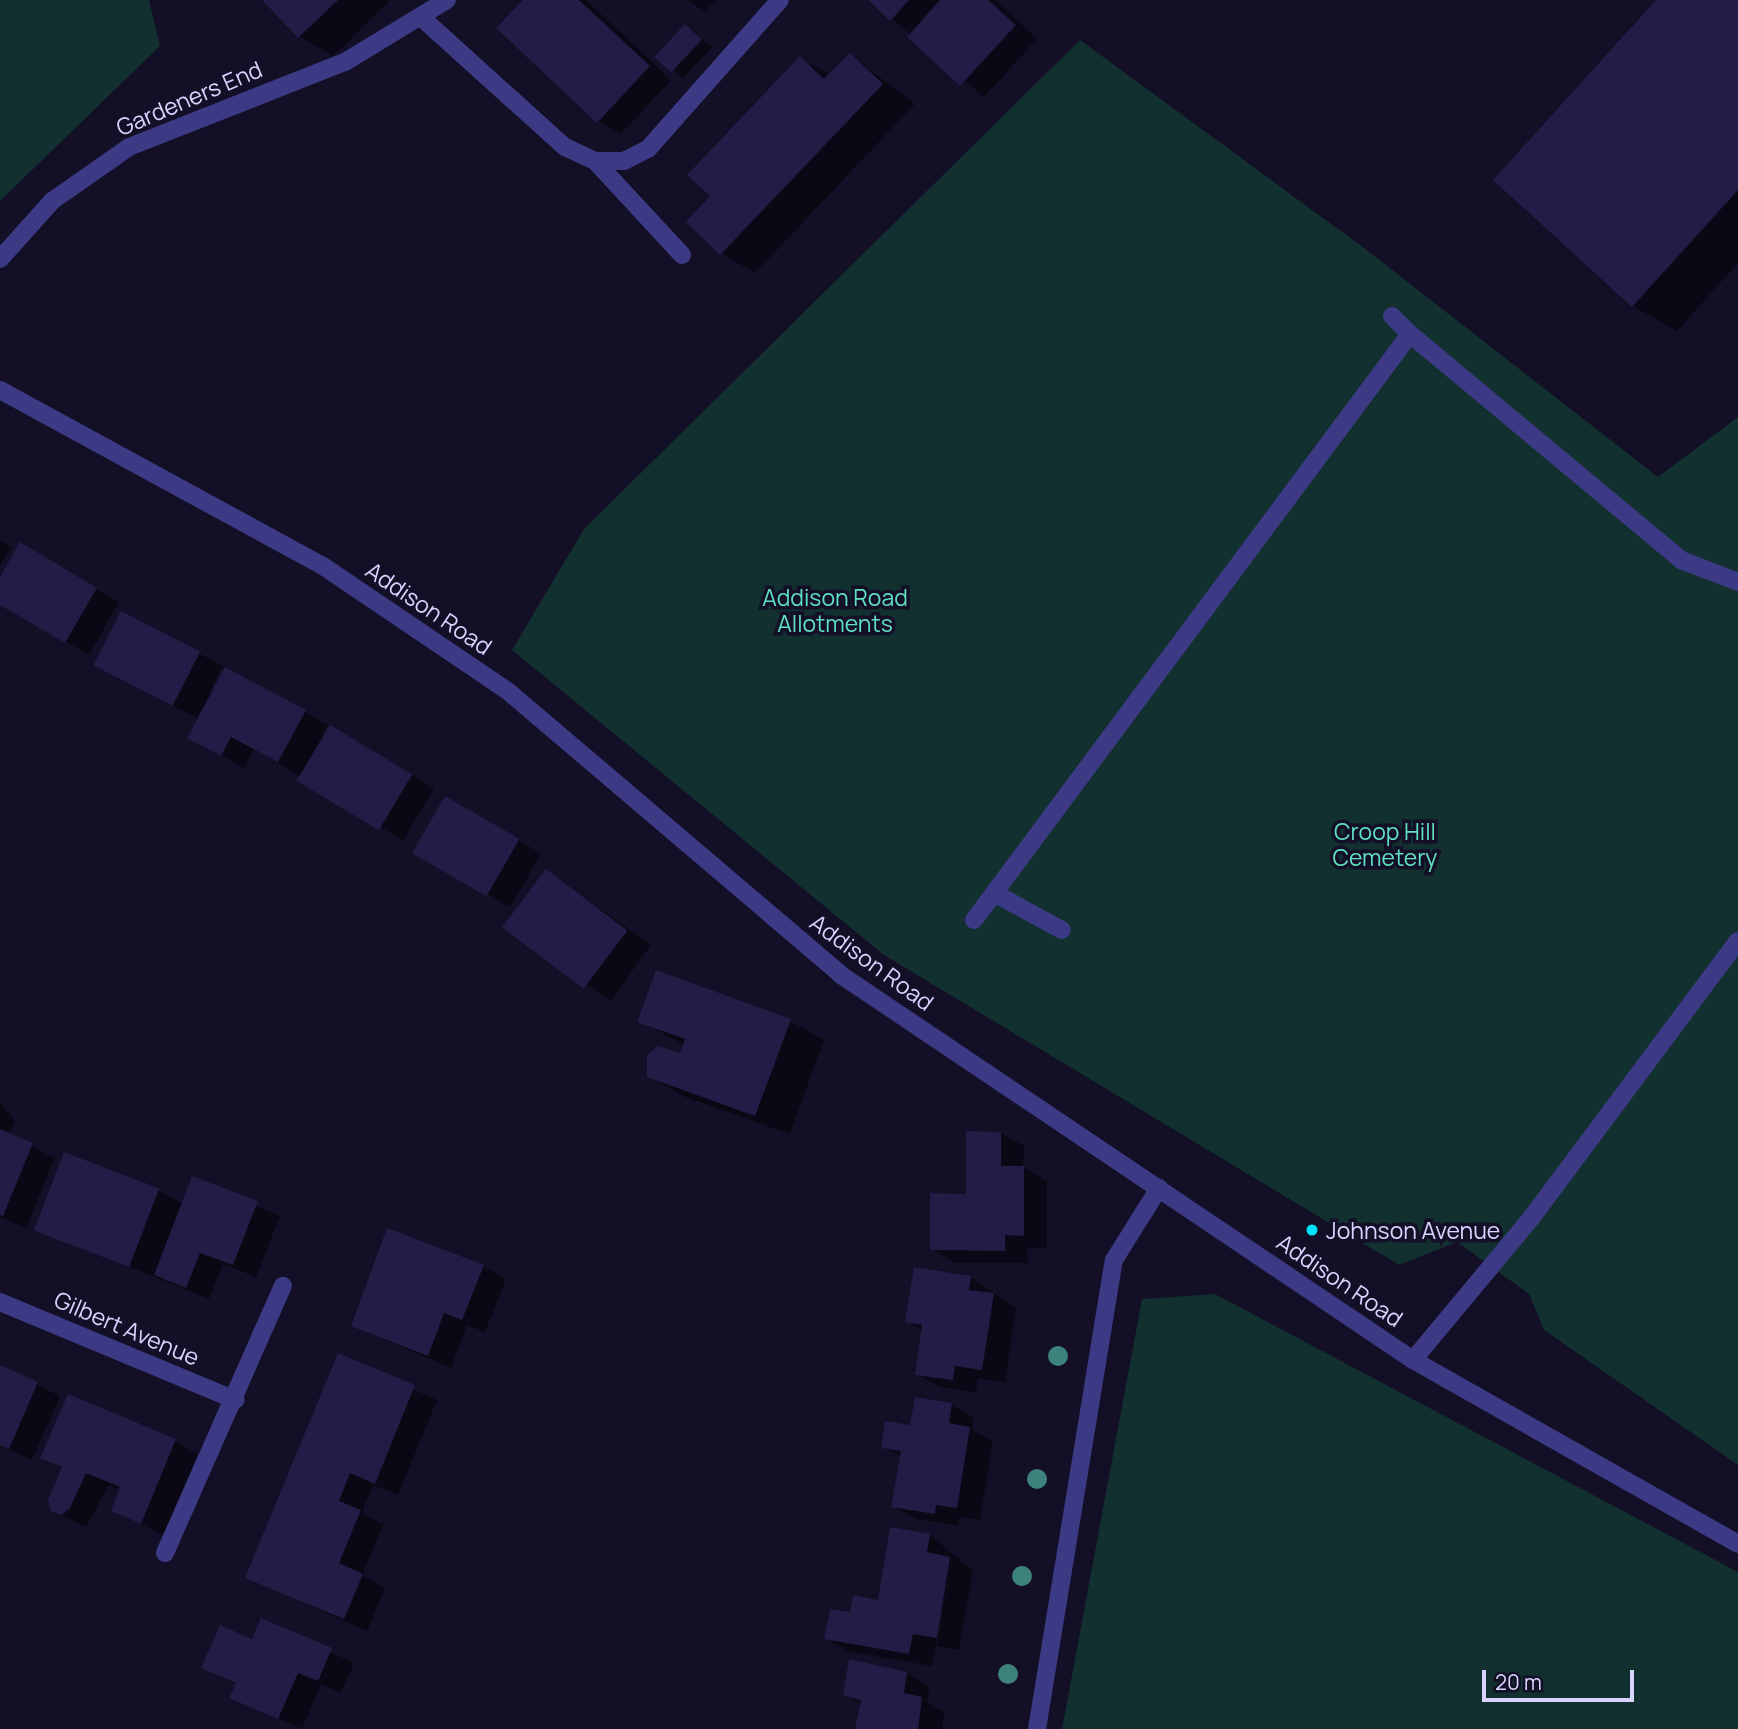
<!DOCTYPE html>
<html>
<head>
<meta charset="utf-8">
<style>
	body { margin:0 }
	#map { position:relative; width:1738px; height:1729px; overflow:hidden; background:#130f26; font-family:Manrope,sans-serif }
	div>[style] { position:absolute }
	.green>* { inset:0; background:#12302f }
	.shadow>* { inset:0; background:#0007; transform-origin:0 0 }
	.building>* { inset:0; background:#241b47; transform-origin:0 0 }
	.minor>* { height:18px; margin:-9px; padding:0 9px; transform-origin:9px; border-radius:9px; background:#3d3a85 }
	.trees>* { width:20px; height:20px; margin:-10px; border-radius:50%; background:#3d827b }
	.dots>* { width:19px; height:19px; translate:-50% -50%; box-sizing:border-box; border:4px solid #130f26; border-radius:50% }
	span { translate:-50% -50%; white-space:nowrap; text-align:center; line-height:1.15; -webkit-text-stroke:7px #130f26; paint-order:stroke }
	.street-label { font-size:23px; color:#d9d4ff }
	.park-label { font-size:23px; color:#5fe0c0 }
	.poi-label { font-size:23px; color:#d9d4ff }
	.left { translate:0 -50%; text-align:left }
	.scale { position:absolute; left:1482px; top:1670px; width:152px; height:32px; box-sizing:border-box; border:4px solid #d9d4ff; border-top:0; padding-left:9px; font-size:21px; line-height:24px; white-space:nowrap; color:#d9d4ff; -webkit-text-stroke:5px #130f26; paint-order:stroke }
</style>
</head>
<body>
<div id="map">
	<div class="green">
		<i style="clip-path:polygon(0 0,149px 0,160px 46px,0 201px)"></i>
		<i style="clip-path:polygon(1080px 40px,1364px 248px,1658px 477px,1738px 417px,1738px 1465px,1544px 1330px,1529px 1294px,1457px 1242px,1399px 1265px,884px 955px,512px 650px,584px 529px)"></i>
		<i style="clip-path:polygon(1215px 1294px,1738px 1572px,1738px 1729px,1062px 1729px,1142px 1299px)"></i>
	</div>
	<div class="shadow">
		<i style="clip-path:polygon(265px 0,391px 0,333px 56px,299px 36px)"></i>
		<i style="clip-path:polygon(525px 0,586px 0,671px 80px,621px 134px,598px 121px)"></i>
		<i style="clip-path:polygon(688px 0,716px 0,705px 12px)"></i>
		<i style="clip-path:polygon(870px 0,995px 0,1037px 39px,984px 97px)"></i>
		<i style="clip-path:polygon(1658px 0,1738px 0,1738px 263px,1677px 331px,1633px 306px,1496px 180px)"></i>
		<i style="clip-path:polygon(686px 27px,712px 47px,683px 78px,657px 57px)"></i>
		<i style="clip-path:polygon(850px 55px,915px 104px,755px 273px,721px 253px,713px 196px,800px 58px,830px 75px)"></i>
		<i style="clip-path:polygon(0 540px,11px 547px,0 565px)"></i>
		<i style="clip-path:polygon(21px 545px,119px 602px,89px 655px,0 603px,0 581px)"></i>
		<i style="clip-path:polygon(122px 613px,223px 666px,210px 691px,305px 712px,328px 725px,321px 737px,331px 727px,434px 788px,403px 841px,255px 748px,244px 768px,212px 750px,199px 719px,96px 666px)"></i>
		<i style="left:445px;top:798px;width:111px;height:62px;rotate:30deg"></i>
		<i style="left:546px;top:871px;width:128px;height:69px;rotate:35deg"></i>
		<i style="clip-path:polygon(657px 973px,790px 1021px,824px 1040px,790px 1134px,683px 1096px,649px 1076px,681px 1056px,685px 1045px,640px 1021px)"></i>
		<i style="clip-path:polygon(0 1102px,15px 1121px,9px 1135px,55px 1158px,26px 1228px,0 1217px)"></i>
		<i style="clip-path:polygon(1001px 1133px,1024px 1146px,1023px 1167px,1047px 1181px,1047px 1248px,1027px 1247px,1028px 1263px,955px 1263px,932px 1249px)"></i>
		<i style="clip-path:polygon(193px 1178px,280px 1216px,256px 1277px,223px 1264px,209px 1299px,36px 1229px,158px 1190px,183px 1204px)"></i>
		<i style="clip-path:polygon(483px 1266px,506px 1279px,485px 1332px,467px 1325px,451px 1368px,353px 1326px)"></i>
		<i style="clip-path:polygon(970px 1277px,1016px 1308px,1005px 1382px,978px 1378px,976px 1392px,940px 1387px,917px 1374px,923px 1331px,907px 1321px)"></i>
		<i style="clip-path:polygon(339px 1356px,437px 1400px,398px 1495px,373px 1485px,362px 1513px,383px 1525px,362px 1575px,385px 1588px,367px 1631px,247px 1577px)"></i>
		<i style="clip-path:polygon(0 1367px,60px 1396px,32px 1460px,0 1446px)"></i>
		<i style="clip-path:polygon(952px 1405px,974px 1418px,972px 1430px,993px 1441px,980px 1520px,959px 1517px,958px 1526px,916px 1519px,893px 1506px,902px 1457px,883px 1447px)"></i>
		<i style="clip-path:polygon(175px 1441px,198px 1454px,164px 1535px,113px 1511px,121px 1490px,109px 1485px,86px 1527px,52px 1510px,63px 1469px,42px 1457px)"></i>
		<i style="clip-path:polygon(930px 1535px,973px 1571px,959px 1650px,937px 1646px,951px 1563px,932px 1666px,849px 1652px,826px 1638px,851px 1614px,879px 1602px)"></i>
		<i style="clip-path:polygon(262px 1620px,354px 1663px,341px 1693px,321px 1684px,302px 1729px,231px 1697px,237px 1685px,203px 1668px,253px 1641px)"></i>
		<i style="clip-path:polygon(907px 1673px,930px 1687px,927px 1702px,944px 1712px,942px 1729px,857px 1729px,862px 1704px,845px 1694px)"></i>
	</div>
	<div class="building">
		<i style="clip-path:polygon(262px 0,338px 0,298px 38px)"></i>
		<i style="clip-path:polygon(523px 0,579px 0,650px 66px,597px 123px,496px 28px)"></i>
		<i style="clip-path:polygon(868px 0,909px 0,890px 21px)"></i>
		<i style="clip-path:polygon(940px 0,988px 0,1016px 25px,960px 86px,907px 37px)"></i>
		<i style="clip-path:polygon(1656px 0,1738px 0,1738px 190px,1632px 307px,1493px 180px)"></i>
		<i style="left:685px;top:24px;width:23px;height:45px;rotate:43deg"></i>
		<i style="clip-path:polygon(850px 53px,883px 84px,720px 255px,686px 222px,710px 196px,687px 175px,800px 56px,824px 79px)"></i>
		<i style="clip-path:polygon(20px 542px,97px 588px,65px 643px,0 605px,0 577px)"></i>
		<i style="left:121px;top:611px;width:89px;height:61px;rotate:27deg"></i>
		<i style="clip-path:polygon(225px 667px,306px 710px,278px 762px,231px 737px,221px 756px,187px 738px)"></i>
		<i style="left:330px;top:725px;width:96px;height:65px;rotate:31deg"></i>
		<i style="left:445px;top:796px;width:86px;height:66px;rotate:30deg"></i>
		<i style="left:546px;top:869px;width:102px;height:73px;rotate:37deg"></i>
		<i style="clip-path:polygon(656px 970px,791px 1019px,755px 1116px,647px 1077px,647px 1055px,658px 1046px,680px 1053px,685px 1039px,637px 1022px)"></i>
		<i style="clip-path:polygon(0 1129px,33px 1143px,3px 1216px,0 1215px)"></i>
		<i style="clip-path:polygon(966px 1131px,1001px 1132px,1001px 1166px,1024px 1166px,1024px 1236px,1005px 1235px,1005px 1251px,930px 1250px,930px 1193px,966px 1194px)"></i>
		<i style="left:64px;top:1152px;width:102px;height:84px;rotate:21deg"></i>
		<i style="clip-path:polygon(192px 1176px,258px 1201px,233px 1265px,200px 1253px,186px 1288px,154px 1275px)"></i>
		<i style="clip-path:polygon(387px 1228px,484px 1265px,462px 1320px,444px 1313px,428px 1356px,351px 1326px)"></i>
		<i style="clip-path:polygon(914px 1267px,971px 1276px,969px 1290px,994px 1293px,982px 1370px,955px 1366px,953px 1380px,915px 1375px,922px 1325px,905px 1322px)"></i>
		<i style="clip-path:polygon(338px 1353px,415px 1385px,375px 1484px,350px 1473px,339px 1501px,361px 1510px,339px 1563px,363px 1574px,344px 1619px,245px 1578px)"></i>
		<i style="clip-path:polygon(0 1365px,38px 1382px,9px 1449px,0 1445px)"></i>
		<i style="clip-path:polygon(68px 1394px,176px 1439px,141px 1524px,111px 1511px,120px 1487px,86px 1473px,70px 1508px,62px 1515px,51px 1511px,48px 1500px,62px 1467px,40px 1458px)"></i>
		<i style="clip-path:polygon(915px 1397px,952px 1403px,949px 1423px,970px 1427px,957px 1508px,936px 1505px,935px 1514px,891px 1507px,901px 1451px,881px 1448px,885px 1421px,910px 1425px)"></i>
		<i style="clip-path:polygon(890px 1527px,930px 1534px,927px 1552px,950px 1557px,937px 1638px,913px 1634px,909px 1654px,824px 1639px,830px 1609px,850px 1612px,853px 1595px,878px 1600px)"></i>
		<i style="clip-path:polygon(261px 1618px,332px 1648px,318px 1681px,298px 1673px,278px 1719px,229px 1698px,236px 1683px,201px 1668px,220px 1625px,252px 1639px)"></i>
		<i style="clip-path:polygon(849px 1659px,907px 1672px,904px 1693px,922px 1697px,918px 1729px,855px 1729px,861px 1700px,843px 1695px)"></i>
	</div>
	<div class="minor">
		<i style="left:422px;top:18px;width:193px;rotate:42.1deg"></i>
		<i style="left:565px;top:147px;width:33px;rotate:25deg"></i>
		<i style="left:595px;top:161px;width:29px"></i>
		<i style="left:624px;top:161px;width:27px;rotate:-27deg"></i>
		<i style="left:648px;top:149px;width:199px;rotate:-48.5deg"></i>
		<i style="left:595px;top:161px;width:128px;rotate:47.2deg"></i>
		<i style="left:0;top:259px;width:78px;rotate:-48.1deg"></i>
		<i style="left:52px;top:201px;width:94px;rotate:-35deg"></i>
		<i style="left:129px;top:147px;width:232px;rotate:-21.5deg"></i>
		<i style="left:345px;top:62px;width:119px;rotate:-31.3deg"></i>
		<i style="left:1392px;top:316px;width:25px;rotate:45deg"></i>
		<i style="left:0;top:390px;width:368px;rotate:28.6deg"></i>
		<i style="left:323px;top:566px;width:225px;rotate:34.1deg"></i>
		<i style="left:509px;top:692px;width:436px;rotate:40.4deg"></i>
		<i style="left:841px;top:975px;width:689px;rotate:33.94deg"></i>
		<i style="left:1413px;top:1360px;width:373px;rotate:29.5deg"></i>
		<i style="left:994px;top:893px;width:77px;rotate:28.6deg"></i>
		<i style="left:974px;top:920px;width:730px;rotate:-53.35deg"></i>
		<i style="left:1410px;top:334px;width:353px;rotate:39.8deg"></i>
		<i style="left:1681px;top:560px;width:61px;rotate:21.1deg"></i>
		<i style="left:0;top:1302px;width:255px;rotate:22.6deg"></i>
		<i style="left:1413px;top:1360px;width:186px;rotate:-50.2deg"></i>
		<i style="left:1532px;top:1217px;width:344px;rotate:-53.3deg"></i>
		<i style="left:165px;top:1553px;width:292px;rotate:-66.2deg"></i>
		<i style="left:1037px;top:1729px;width:475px;rotate:-80.7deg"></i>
		<i style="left:1114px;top:1260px;width:85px;rotate:-58deg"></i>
	</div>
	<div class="trees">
		<i style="left:1058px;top:1356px"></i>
		<i style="left:1037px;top:1479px"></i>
		<i style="left:1022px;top:1576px"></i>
		<i style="left:1008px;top:1674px"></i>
	</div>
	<div class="dots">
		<i style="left:1312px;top:1230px;background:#00e5ff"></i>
	</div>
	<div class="street-label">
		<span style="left:189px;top:98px;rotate:-23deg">Gardeners End</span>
		<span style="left:429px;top:608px;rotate:34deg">Addison Road</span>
		<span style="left:872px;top:962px;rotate:36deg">Addison Road</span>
		<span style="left:1340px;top:1280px;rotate:34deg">Addison Road</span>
		<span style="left:127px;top:1328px;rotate:23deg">Gilbert Avenue</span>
	</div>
	<div class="park-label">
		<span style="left:835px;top:610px">Addison Road<br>Allotments</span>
		<span style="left:1385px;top:844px">Croop Hill<br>Cemetery</span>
	</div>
	<div class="poi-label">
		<span class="left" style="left:1326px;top:1230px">Johnson Avenue</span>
	</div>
	<div class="scale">20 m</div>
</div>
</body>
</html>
